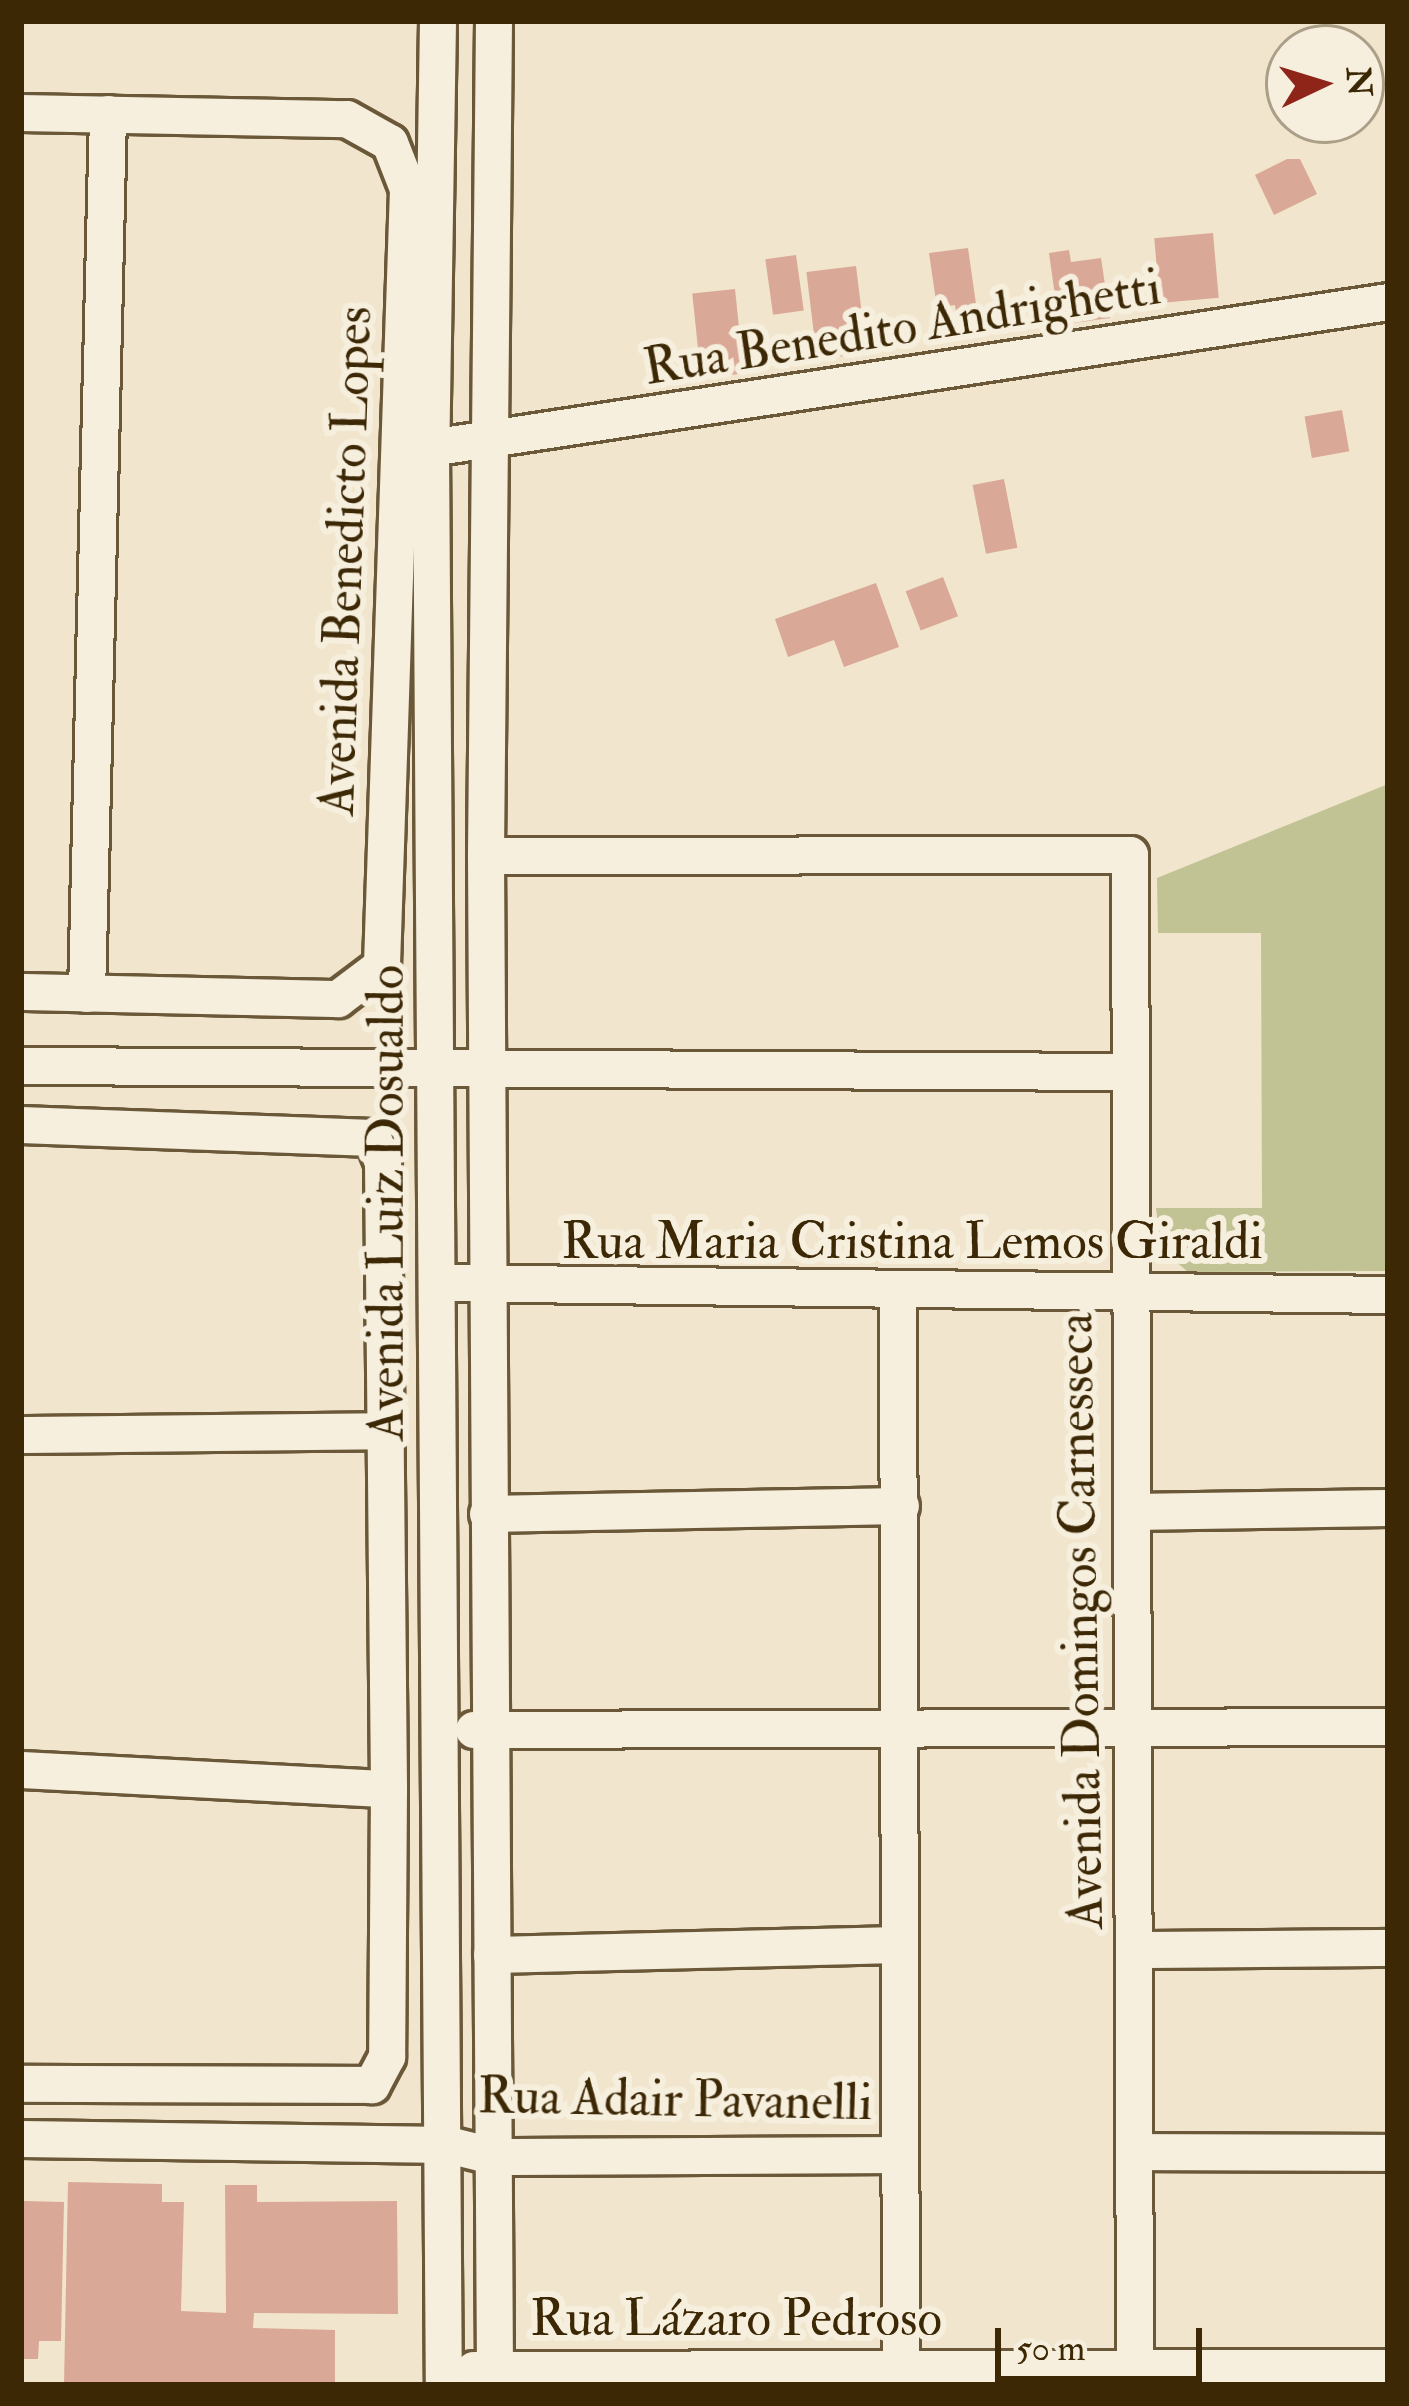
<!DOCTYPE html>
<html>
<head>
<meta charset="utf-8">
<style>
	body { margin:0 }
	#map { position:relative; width:1409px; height:2406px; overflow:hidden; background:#f1e6cd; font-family:"IM FELL Double Pica",serif }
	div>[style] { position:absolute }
	.green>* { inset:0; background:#c1c394 }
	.building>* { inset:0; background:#daa896; transform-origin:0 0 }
	.roads { filter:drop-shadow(3px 0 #6a5838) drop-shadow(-3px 0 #6a5838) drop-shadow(0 3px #6a5838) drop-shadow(0 -3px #6a5838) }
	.minor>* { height:36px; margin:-18px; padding:0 18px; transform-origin:18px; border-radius:18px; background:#f6efde }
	span { translate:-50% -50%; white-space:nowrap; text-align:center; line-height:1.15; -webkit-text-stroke:12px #f6efde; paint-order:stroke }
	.street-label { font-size:51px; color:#3d2806 }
	.frame { position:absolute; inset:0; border:24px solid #3d2806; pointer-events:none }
	.north { position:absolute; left:1265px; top:24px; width:120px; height:120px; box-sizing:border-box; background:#f6efde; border:3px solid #ac9f88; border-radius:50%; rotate:86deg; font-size:33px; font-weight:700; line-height:48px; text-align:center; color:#3d2806 }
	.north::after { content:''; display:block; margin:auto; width:42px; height:54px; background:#8f2418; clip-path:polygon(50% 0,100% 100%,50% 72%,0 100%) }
	.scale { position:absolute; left:995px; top:2328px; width:207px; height:54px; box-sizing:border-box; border:6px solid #3d2806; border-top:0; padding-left:15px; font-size:36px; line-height:42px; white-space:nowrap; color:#3d2806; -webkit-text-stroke:9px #f6efde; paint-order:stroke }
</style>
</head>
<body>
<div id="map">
	<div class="green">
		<i style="clip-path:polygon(1388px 784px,1388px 1271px,1188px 1272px,1161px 1249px,1156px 1208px,1262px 1208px,1261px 933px,1158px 933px,1157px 878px)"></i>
	</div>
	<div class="building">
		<i style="clip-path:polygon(1287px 159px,1300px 159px,1317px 194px,1274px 215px,1255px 175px)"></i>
		<i style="left:1213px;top:233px;width:65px;height:59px;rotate:85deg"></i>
		<i style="clip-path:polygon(968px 248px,978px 318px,957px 320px,955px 305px,937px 308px,929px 253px)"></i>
		<i style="clip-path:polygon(1069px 250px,1071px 262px,1101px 258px,1110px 318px,1059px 325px,1049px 253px)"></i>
		<i style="left:796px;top:255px;width:56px;height:31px;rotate:82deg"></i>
		<i style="left:856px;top:266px;width:88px;height:50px;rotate:83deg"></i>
		<i style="left:735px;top:289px;width:85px;height:43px;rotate:84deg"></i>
		<i style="left:1342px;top:410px;width:42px;height:38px;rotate:80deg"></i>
		<i style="left:1004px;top:479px;width:70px;height:32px;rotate:79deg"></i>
		<i style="left:943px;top:577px;width:42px;height:40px;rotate:69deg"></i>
		<i style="clip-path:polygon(876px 583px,899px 647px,844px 667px,834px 640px,788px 657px,775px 619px)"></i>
		<i style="clip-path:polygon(68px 2182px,162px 2184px,162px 2202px,184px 2202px,181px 2311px,226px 2313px,225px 2185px,257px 2185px,257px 2202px,397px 2201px,398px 2314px,254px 2313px,253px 2328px,335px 2330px,335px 2385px,64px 2385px)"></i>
		<i style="clip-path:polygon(24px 2201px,64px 2202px,61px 2341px,39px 2341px,38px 2359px,21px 2359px)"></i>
	</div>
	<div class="roads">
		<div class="minor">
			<i style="left:438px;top:21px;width:427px;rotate:90.9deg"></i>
			<i style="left:431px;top:448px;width:1937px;rotate:89.62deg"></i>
			<i style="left:494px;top:21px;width:835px;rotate:90.55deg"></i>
			<i style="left:486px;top:856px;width:1529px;rotate:89.66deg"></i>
			<i style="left:21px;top:113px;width:326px;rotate:1.1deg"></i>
			<i style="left:347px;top:119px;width:49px;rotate:29.2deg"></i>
			<i style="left:390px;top:143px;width:49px;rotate:68.6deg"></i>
			<i style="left:408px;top:189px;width:777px;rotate:91.92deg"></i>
			<i style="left:382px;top:966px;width:55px;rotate:143.1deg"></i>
			<i style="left:338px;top:999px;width:317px;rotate:-178.7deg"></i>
			<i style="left:431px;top:448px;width:968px;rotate:-8.67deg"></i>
			<i style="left:486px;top:856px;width:644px;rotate:-0.09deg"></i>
			<i style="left:1130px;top:855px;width:1530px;rotate:89.81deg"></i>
			<i style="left:87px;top:994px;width:880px;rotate:-88.63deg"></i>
			<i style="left:21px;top:1066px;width:1104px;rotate:0.31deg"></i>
			<i style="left:21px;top:1125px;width:352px;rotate:2.1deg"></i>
			<i style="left:373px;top:1138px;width:27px;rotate:68deg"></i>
			<i style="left:383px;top:1163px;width:626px;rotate:89.45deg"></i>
			<i style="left:389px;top:1789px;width:268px;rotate:90.4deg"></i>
			<i style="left:387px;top:2057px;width:32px;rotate:118deg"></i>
			<i style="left:372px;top:2085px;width:351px;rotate:-179.8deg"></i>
			<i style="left:437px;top:1283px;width:951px;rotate:0.72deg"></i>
			<i style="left:898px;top:1295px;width:1074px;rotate:89.84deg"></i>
			<i style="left:21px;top:1435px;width:366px;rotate:-0.6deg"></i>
			<i style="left:1132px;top:1512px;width:256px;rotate:-0.9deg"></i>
			<i style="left:488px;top:1514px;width:413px;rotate:-1.1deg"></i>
			<i style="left:474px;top:1730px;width:914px;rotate:-0.19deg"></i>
			<i style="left:21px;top:1770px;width:368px;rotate:3deg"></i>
			<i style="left:1137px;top:1950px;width:251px;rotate:-0.5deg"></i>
			<i style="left:492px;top:1955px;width:408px;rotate:-1.4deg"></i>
			<i style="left:21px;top:2139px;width:427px;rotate:0.8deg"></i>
			<i style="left:448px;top:2145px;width:50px;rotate:13.8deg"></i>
			<i style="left:497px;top:2157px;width:403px;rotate:-0.3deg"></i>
			<i style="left:1140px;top:2152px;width:248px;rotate:0.2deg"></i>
			<i style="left:474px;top:2370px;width:914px;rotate:-0.13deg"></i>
		</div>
	</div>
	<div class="street-label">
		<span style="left:902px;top:328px;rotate:-9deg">Rua Benedito Andrighetti</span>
		<span style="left:346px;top:561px;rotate:-88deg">Avenida Benedicto Lopes</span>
		<span style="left:387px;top:1203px;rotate:-90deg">Avenida Luiz Dosualdo</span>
		<span style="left:912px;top:1242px">Rua Maria Cristina Lemos Giraldi</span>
		<span style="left:1081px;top:1621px;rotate:-91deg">Avenida Domingos Carnesseca</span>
		<span style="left:675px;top:2100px;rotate:1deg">Rua Adair Pavanelli</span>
		<span style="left:736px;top:2319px">Rua Lázaro Pedroso</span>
	</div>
	<div class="frame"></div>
	<div class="north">N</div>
	<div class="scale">50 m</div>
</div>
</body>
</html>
